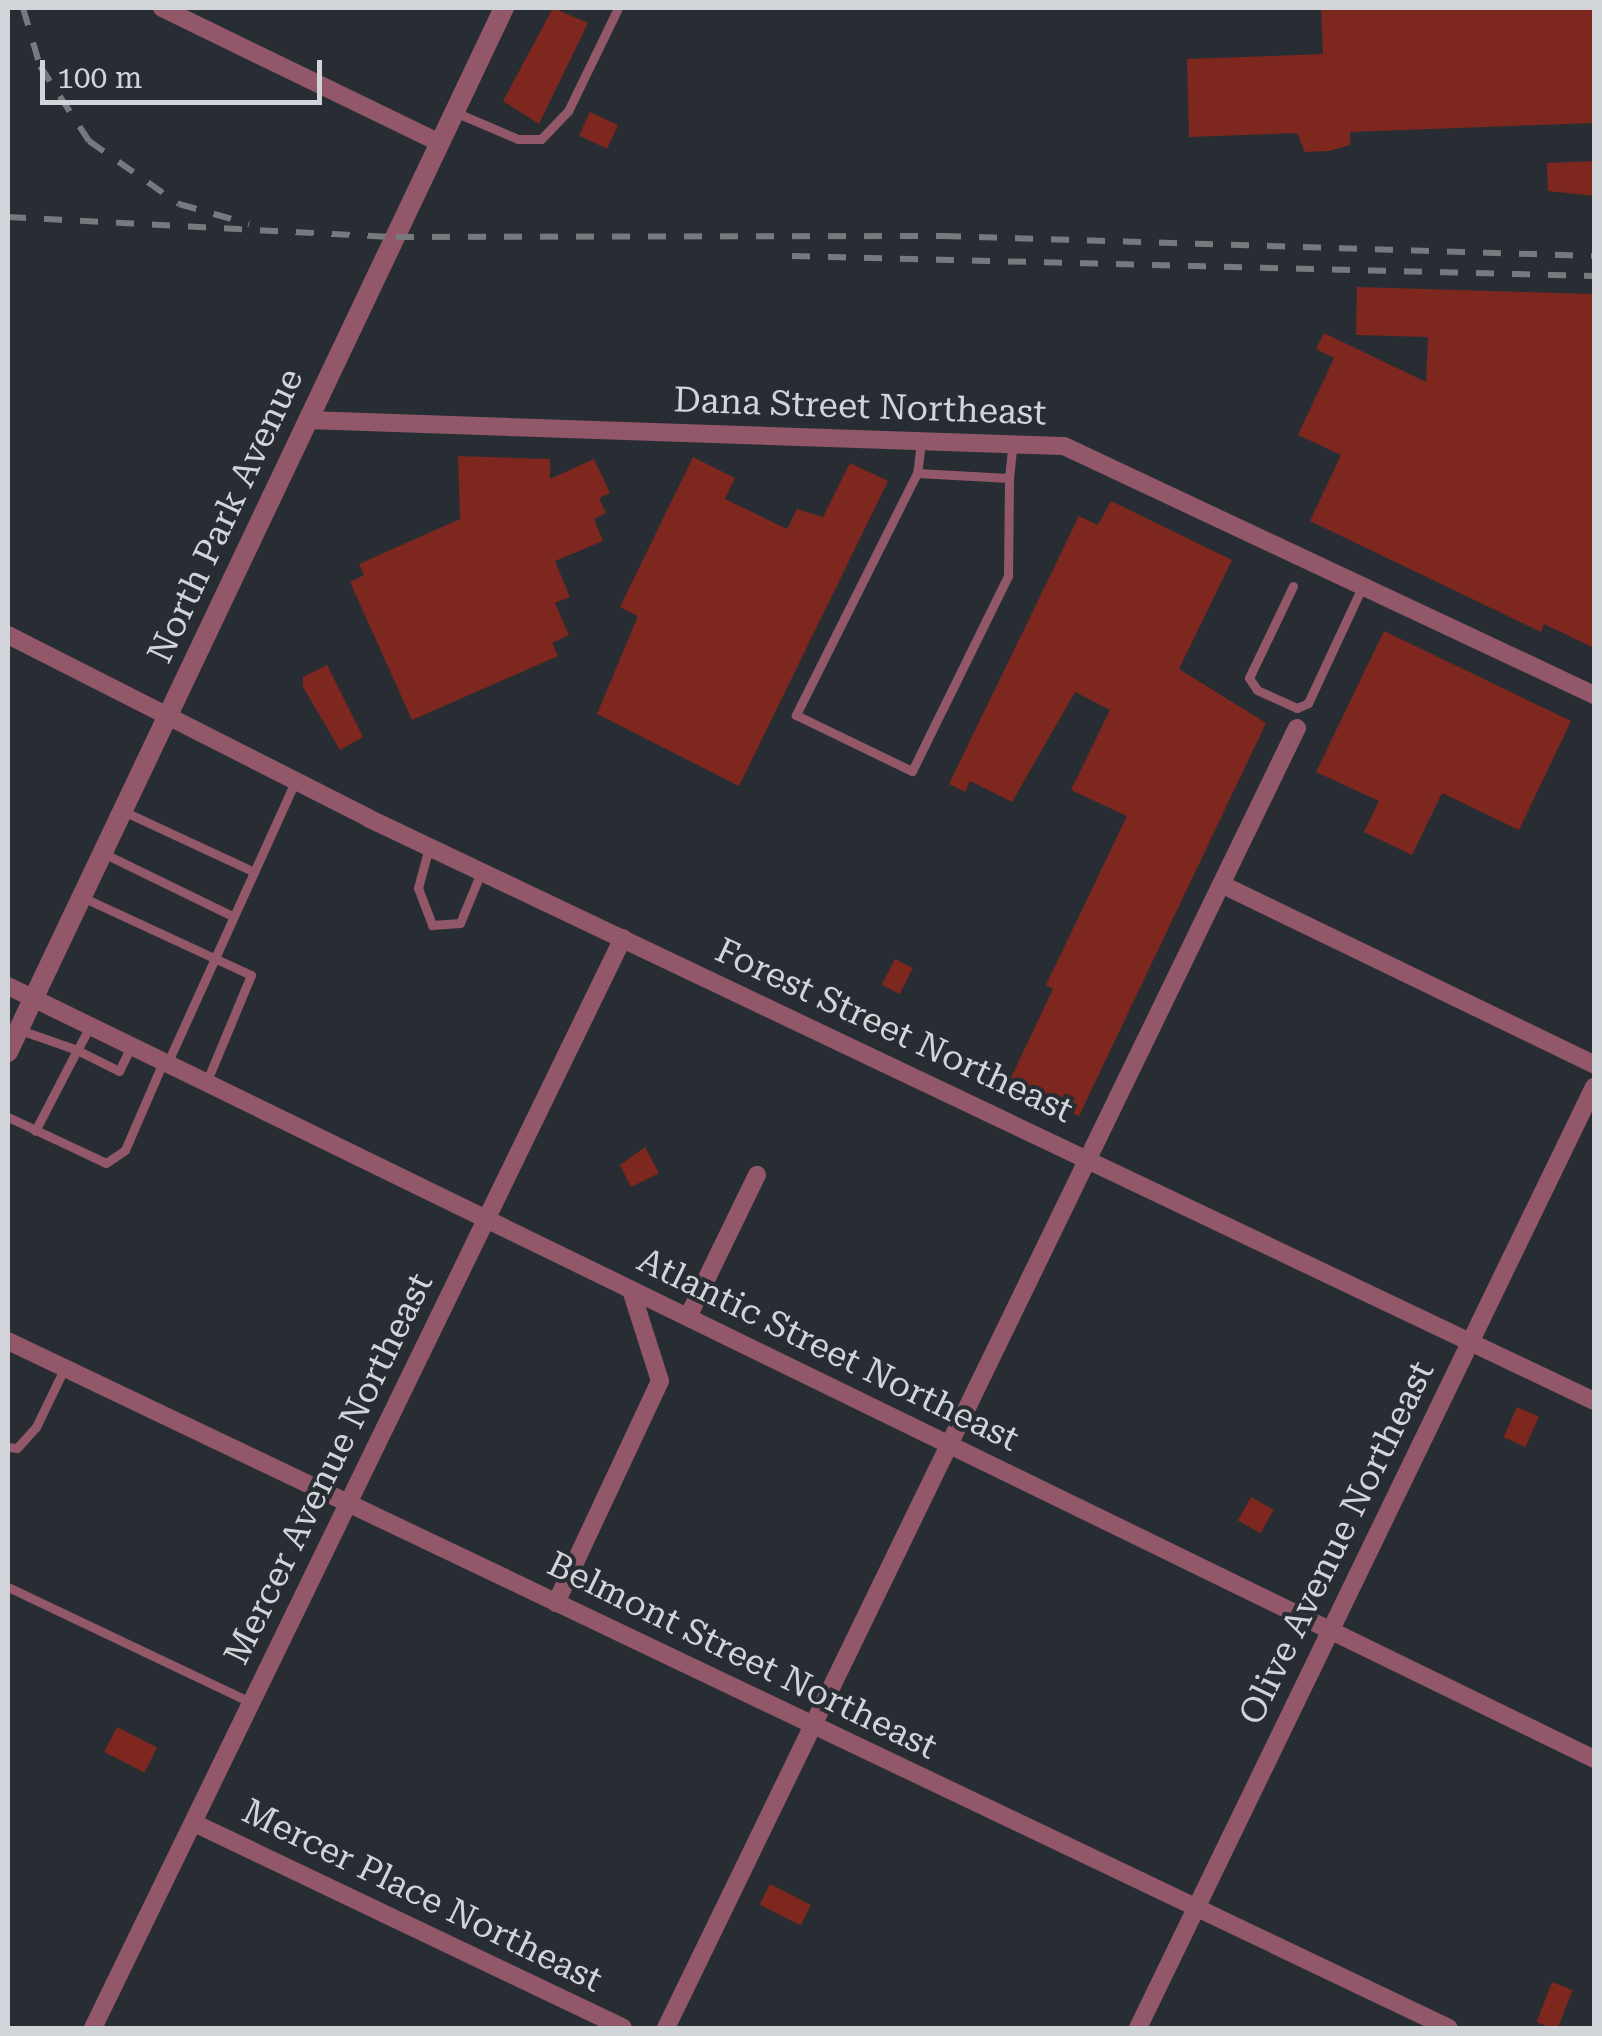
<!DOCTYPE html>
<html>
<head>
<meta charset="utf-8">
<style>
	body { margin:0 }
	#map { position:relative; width:1602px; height:2036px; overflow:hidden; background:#272d33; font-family:"Roboto Serif",serif }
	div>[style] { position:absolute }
	.building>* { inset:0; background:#7e271f; transform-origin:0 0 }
	.service>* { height:9px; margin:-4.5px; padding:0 4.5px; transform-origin:4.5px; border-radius:4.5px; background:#925769 }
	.minor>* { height:18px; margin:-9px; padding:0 9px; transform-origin:9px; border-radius:9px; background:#925769 }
	.tertiary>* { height:20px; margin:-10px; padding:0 10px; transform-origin:10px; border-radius:10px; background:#925769 }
	.rail>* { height:6px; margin-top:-3px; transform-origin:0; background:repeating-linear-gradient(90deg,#767a7f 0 18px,transparent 0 36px) }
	span { translate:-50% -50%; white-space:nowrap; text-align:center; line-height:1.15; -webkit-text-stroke:8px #272d33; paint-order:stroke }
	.street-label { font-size:35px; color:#d1d4d8 }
	.frame { position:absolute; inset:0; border:10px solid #d1d4d8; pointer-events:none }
	.scale { position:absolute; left:40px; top:60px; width:282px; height:45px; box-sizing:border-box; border:5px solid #d1d4d8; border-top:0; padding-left:12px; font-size:30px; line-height:35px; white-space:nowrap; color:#d1d4d8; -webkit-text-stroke:8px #272d33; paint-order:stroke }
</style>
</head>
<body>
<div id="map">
	<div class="building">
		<i style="clip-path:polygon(553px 8px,588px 23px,539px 124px,503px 101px)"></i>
		<i style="clip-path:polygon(1321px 8px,1594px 8px,1594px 123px,1350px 132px,1350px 145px,1329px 151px,1305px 152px,1297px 133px,1189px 137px,1187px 59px,1323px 54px)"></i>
		<i style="left:590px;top:112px;width:31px;height:26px;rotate:25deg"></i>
		<i style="clip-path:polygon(1594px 161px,1594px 196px,1548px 191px,1547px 163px)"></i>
		<i style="clip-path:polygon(1357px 287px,1594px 294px,1594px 648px,1544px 624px,1541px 632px,1310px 521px,1341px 455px,1298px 435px,1334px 358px,1316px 349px,1324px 333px,1426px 382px,1428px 337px,1356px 335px)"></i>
		<i style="clip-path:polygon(458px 456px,550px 459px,550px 479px,594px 459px,610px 493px,599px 498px,606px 513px,594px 519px,603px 541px,555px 561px,570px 597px,555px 603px,569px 635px,552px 643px,558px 656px,412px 720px,350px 582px,364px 575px,359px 564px,460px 519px)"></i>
		<i style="clip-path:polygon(693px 457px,735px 478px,725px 499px,787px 529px,797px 509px,823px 517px,850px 463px,888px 481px,739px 786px,597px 714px,638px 616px,620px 607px)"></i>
		<i style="clip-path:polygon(1111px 501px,1232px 560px,1179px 669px,1266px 723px,1079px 1116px,1009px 1082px,1053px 989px,1046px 985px,1127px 816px,1071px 790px,1110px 710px,1075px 692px,1012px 802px,970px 781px,965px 792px,949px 784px,1079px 516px,1098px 525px)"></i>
		<i style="clip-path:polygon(1384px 631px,1571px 721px,1519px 830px,1442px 793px,1412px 855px,1364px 832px,1379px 801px,1316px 772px)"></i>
		<i style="clip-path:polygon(327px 665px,363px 737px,340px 750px,303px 687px,303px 677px)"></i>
		<i style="left:895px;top:959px;width:20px;height:29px;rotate:27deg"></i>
		<i style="clip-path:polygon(645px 1147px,659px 1173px,631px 1187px,620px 1165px)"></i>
		<i style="left:1517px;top:1407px;width:24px;height:33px;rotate:24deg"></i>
		<i style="left:1251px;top:1497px;width:26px;height:27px;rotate:29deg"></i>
		<i style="left:117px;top:1727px;width:45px;height:28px;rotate:27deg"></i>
		<i style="left:770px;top:1884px;width:46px;height:23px;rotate:27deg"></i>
		<i style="left:1552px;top:1982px;width:22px;height:43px;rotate:21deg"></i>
	</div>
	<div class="service">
		<i style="left:457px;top:113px;width:66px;rotate:23.1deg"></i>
		<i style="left:518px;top:139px;width:23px"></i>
		<i style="left:541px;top:139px;width:39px;rotate:-46deg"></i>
		<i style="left:568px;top:111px;width:114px;rotate:-64.1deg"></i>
		<i style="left:921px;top:442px;width:31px;rotate:97deg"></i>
		<i style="left:917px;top:473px;width:92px;rotate:3.1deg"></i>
		<i style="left:1009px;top:478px;width:36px;rotate:-84deg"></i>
		<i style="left:917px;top:473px;width:271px;rotate:116.6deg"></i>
		<i style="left:796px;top:715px;width:129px;rotate:25.8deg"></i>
		<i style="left:912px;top:771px;width:217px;rotate:-63.8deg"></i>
		<i style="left:1008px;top:576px;width:98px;rotate:-89.4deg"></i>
		<i style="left:1293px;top:586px;width:102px;rotate:115.6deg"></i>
		<i style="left:1249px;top:678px;width:14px;rotate:56deg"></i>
		<i style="left:1257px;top:690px;width:44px;rotate:24.2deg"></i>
		<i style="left:1297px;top:708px;width:12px;rotate:-24deg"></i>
		<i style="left:1308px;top:703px;width:128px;rotate:-65deg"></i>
		<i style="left:123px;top:811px;width:142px;rotate:24.9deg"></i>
		<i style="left:429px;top:847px;width:42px;rotate:105deg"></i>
		<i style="left:418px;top:888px;width:40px;rotate:69deg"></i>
		<i style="left:432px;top:925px;width:28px;rotate:-4deg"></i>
		<i style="left:460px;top:923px;width:55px;rotate:-67.6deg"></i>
		<i style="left:103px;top:853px;width:141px;rotate:26deg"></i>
		<i style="left:82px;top:897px;width:186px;rotate:24.8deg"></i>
		<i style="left:251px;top:975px;width:117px;rotate:112.6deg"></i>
		<i style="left:90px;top:1026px;width:27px;rotate:118deg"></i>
		<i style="left:77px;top:1050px;width:47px;rotate:26.6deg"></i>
		<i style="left:119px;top:1071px;width:28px;rotate:-64deg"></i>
		<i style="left:20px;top:1030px;width:60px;rotate:19.3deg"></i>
		<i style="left:77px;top:1050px;width:91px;rotate:117.4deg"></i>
		<i style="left:167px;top:1064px;width:310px;rotate:-65.6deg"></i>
		<i style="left:8px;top:1117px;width:108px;rotate:25.1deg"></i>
		<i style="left:106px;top:1163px;width:23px;rotate:-34deg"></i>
		<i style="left:125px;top:1150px;width:96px;rotate:-66.6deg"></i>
		<i style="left:8px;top:1447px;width:9px;rotate:6deg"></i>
		<i style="left:17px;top:1448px;width:28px;rotate:-48deg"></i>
		<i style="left:36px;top:1427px;width:64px;rotate:-64.2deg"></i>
		<i style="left:8px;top:1587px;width:270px;rotate:25.4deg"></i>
	</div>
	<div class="minor">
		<i style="left:162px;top:8px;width:309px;rotate:25.9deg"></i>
		<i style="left:307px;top:420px;width:757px;rotate:1.97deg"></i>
		<i style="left:1064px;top:446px;width:586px;rotate:25.16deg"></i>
		<i style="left:8px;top:635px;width:404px;rotate:26.9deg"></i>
		<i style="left:368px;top:818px;width:1358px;rotate:25.43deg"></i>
		<i style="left:1223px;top:885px;width:412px;rotate:25.8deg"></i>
		<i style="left:8px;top:986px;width:1764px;rotate:25.98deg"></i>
		<i style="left:688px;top:1317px;width:158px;rotate:-64.1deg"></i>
		<i style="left:8px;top:1341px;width:1596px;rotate:25.49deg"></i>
		<i style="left:556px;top:1603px;width:245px;rotate:-64.9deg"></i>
		<i style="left:660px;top:1381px;width:96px;rotate:-107.7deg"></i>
		<i style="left:194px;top:1823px;width:475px;rotate:25.5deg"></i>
		<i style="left:93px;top:2028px;width:1212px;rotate:-64.07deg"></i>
		<i style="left:666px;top:2028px;width:1445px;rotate:-64.11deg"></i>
		<i style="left:1138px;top:2028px;width:1046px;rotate:-64.15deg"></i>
	</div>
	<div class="tertiary">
		<i style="left:8px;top:1052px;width:1156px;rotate:-64.59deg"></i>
	</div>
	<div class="rail">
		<i style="left:23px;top:8px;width:60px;rotate:73.7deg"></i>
		<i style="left:40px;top:66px;width:90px;rotate:56.8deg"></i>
		<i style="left:89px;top:141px;width:110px;rotate:35deg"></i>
		<i style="left:179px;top:204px;width:73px;rotate:15.9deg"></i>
		<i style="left:8px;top:217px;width:389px;rotate:3deg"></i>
		<i style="left:396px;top:237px;width:547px;rotate:-0.1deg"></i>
		<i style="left:943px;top:236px;width:651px;rotate:1.76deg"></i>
		<i style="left:792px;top:256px;width:802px;rotate:1.43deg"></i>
	</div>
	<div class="street-label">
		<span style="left:860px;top:407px;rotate:2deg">Dana Street Northeast</span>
		<span style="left:226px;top:516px;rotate:-65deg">North Park Avenue</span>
		<span style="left:894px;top:1031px;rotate:25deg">Forest Street Northeast</span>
		<span style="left:828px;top:1350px;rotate:26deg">Atlantic Street Northeast</span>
		<span style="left:329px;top:1469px;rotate:-64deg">Mercer Avenue Northeast</span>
		<span style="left:1337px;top:1543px;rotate:-64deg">Olive Avenue Northeast</span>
		<span style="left:742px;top:1656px;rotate:26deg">Belmont Street Northeast</span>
		<span style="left:422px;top:1896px;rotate:26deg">Mercer Place Northeast</span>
	</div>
	<div class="frame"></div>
	<div class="scale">100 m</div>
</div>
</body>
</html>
